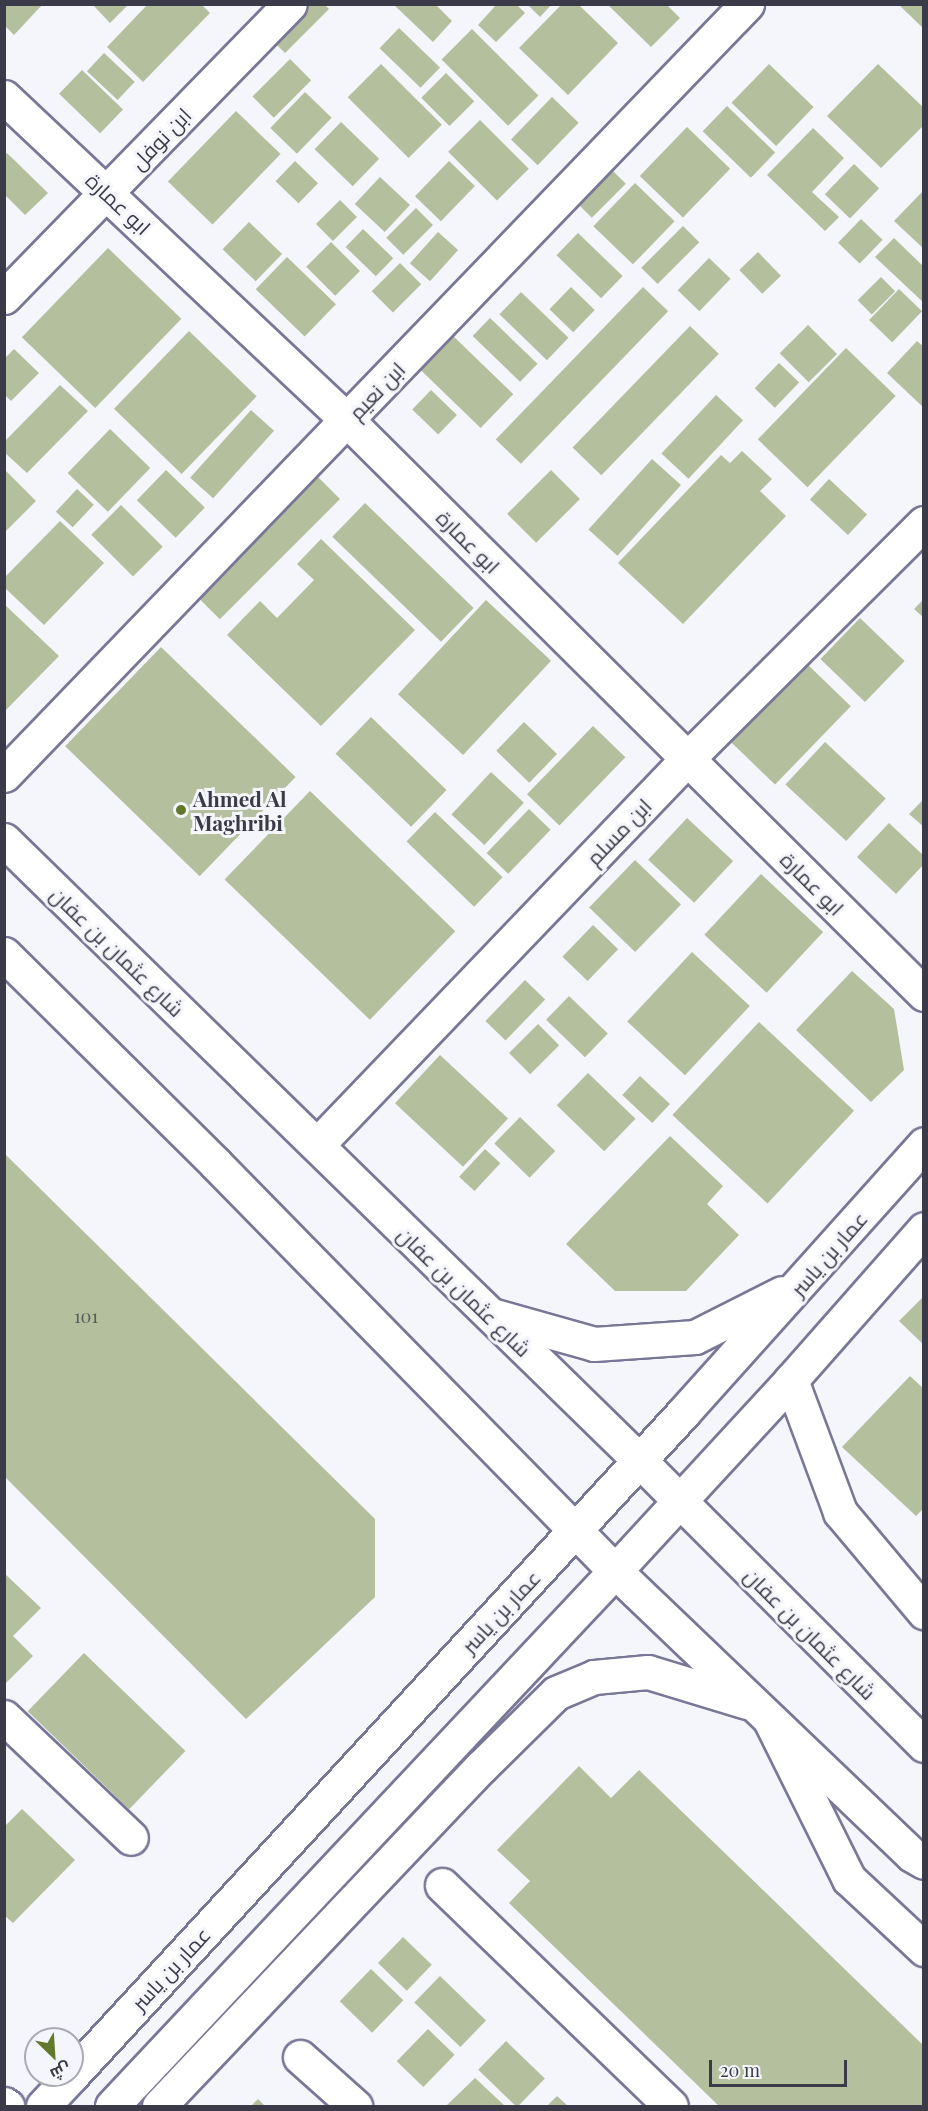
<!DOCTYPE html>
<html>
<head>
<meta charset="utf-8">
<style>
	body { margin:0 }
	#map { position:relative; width:928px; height:2111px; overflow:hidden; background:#f5f5fc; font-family:"Playfair Display",Cairo,serif }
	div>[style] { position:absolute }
	.building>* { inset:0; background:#b3bf9d; transform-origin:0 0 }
	.roads { filter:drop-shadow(2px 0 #797796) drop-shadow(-2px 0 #797796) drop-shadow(0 2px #797796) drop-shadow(0 -2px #797796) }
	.minor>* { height:33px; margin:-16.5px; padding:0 16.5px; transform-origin:16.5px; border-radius:16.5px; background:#fff }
	.tertiary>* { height:33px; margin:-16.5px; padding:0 16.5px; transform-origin:16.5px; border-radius:16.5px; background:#fff }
	.dots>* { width:16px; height:16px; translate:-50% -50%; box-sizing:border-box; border:3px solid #f5f5fc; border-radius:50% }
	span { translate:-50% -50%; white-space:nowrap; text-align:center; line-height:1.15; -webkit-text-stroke:6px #f5f5fc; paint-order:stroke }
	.number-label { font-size:18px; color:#595b5d }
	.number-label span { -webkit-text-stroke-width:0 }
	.street-label { font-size:21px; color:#3b3a48 }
	.poi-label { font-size:21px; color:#3b3a48; font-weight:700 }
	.left { translate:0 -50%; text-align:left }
	.frame { position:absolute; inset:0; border:6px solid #3b3a48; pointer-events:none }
	.north { position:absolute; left:24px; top:2027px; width:60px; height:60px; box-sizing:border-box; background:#f5f5fc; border:2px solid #abaab4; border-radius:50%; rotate:155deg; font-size:16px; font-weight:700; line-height:24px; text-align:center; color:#3b3a48 }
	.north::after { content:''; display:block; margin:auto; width:21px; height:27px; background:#62792b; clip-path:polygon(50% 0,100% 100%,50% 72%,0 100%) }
	.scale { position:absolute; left:709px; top:2060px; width:138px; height:27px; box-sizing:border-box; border:3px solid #3b3a48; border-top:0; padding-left:8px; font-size:18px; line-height:21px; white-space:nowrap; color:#3b3a48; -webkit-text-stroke:4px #f5f5fc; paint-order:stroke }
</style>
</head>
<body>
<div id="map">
	<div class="building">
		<i style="clip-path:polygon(4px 4px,43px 4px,14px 35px,4px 25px)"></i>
		<i style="clip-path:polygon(92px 4px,129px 4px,110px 23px)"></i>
		<i style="clip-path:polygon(148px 4px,201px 4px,210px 13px,143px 82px,107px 47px)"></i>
		<i style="clip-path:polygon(304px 4px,324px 4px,329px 9px,285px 53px,270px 38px)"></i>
		<i style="clip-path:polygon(393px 4px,435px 4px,452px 21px,433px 42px)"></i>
		<i style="clip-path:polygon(497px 4px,516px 4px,525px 13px,496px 42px,478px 25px)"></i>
		<i style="clip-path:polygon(527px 4px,552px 4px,540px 17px)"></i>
		<i style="clip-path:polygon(562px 4px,578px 4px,618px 43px,568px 95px,519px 48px)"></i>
		<i style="clip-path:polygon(607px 4px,666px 4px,680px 18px,651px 47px)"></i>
		<i style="clip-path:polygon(898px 4px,924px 4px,924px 29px)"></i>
		<i style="left:399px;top:28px;width:57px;height:28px;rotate:44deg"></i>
		<i style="left:472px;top:29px;width:94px;height:43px;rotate:45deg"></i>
		<i style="left:104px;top:53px;width:42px;height:25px;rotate:43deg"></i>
		<i style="left:290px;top:59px;width:30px;height:53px;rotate:45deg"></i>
		<i style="left:381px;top:64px;width:86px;height:47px;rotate:45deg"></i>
		<i style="left:769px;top:64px;width:62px;height:54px;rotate:44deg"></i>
		<i style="clip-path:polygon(878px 64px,924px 108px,924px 125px,881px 168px,827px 116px)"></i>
		<i style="left:82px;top:70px;width:57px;height:33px;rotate:44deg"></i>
		<i style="left:446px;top:73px;width:40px;height:35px;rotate:45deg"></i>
		<i style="left:305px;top:92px;width:37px;height:50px;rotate:44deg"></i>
		<i style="left:552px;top:97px;width:37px;height:59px;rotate:44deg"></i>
		<i style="left:727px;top:106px;width:67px;height:35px;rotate:44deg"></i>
		<i style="left:236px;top:111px;width:62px;height:98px;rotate:44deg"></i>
		<i style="left:480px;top:120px;width:69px;height:45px;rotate:45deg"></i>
		<i style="left:341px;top:122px;width:53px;height:38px;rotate:44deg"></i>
		<i style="left:687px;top:127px;width:60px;height:68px;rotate:44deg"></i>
		<i style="clip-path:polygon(813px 128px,844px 158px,812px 192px,839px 217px,825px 231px,767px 175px)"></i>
		<i style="clip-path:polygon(7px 153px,48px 193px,25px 215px,5px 195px,5px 155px)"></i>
		<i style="left:295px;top:161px;width:32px;height:28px;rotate:44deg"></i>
		<i style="left:449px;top:161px;width:36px;height:49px;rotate:44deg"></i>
		<i style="left:606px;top:164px;width:28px;height:48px;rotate:45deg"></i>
		<i style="left:854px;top:164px;width:35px;height:42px;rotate:44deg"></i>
		<i style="left:380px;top:177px;width:41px;height:37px;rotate:43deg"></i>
		<i style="left:635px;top:183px;width:55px;height:60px;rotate:44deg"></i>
		<i style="clip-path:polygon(922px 192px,924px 193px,924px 249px,894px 221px)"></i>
		<i style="left:340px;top:200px;width:24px;height:34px;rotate:45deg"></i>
		<i style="left:416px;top:208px;width:24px;height:42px;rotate:45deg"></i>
		<i style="left:861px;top:219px;width:30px;height:33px;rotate:44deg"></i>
		<i style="left:249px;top:222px;width:46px;height:38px;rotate:44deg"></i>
		<i style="left:683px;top:226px;width:23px;height:59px;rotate:45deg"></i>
		<i style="left:363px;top:229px;width:42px;height:25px;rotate:44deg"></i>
		<i style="left:438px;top:232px;width:27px;height:42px;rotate:42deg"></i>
		<i style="left:578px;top:233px;width:62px;height:31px;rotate:44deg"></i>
		<i style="clip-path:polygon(894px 238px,924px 267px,924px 303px,875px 257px)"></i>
		<i style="left:331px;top:242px;width:41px;height:35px;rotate:45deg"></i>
		<i style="left:108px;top:248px;width:102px;height:124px;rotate:44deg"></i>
		<i style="left:758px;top:252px;width:33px;height:26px;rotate:46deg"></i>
		<i style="left:287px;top:257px;width:68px;height:45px;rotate:44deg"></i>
		<i style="left:709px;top:258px;width:30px;height:45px;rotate:44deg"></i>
		<i style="left:400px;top:263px;width:30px;height:40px;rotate:45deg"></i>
		<i style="left:881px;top:277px;width:20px;height:33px;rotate:45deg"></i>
		<i style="left:571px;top:287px;width:33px;height:31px;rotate:44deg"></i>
		<i style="left:643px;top:287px;width:35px;height:212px;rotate:44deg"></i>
		<i style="left:899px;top:289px;width:32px;height:43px;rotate:44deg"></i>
		<i style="left:521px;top:292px;width:66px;height:31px;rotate:44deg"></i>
		<i style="left:490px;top:318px;width:66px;height:25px;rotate:44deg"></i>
		<i style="left:808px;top:325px;width:41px;height:40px;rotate:45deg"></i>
		<i style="left:690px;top:326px;width:40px;height:169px;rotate:44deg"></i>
		<i style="left:189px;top:331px;width:94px;height:108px;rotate:44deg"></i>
		<i style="left:450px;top:333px;width:88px;height:47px;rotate:44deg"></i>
		<i style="clip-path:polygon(917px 341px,924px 347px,924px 408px,887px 373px)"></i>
		<i style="left:846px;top:348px;width:69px;height:127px;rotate:44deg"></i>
		<i style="clip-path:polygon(14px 349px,39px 373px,11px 401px,4px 394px,4px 359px)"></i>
		<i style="left:779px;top:363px;width:28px;height:35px;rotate:44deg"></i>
		<i style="clip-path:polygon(60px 385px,88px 411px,27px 473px,4px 452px,4px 442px)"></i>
		<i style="left:431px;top:390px;width:36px;height:27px;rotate:44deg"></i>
		<i style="left:716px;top:395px;width:37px;height:80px;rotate:43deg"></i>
		<i style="left:251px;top:410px;width:31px;height:91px;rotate:42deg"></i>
		<i style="left:110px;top:429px;width:56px;height:61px;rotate:44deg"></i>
		<i style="clip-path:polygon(742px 451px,772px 479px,760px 491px,786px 516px,683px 624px,618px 563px,721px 455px,730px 463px)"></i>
		<i style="left:652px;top:459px;width:39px;height:95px;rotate:42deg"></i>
		<i style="clip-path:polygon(4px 469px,36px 501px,4px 533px)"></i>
		<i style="left:166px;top:470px;width:54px;height:42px;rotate:44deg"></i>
		<i style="left:551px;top:470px;width:41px;height:62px;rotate:45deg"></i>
		<i style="left:316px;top:475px;width:34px;height:170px;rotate:45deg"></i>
		<i style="left:829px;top:479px;width:52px;height:28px;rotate:43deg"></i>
		<i style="left:77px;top:489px;width:23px;height:31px;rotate:43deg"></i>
		<i style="left:365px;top:503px;width:151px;height:47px;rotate:44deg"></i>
		<i style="left:121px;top:505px;width:59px;height:42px;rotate:45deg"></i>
		<i style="clip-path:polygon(60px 521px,104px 563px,44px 625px,4px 587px,4px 578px)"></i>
		<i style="clip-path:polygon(321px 539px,415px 630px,321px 726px,227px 635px,260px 601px,277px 618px,314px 580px,297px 564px)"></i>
		<i style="clip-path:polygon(924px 599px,924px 618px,914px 609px)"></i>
		<i style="left:486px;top:600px;width:89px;height:129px;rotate:43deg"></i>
		<i style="clip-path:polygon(4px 604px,59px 656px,4px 712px)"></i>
		<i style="left:860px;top:618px;width:62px;height:57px;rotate:44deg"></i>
		<i style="left:161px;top:647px;width:187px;height:138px;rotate:44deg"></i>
		<i style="left:804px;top:661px;width:65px;height:109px;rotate:44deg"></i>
		<i style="left:371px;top:717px;width:105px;height:51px;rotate:44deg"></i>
		<i style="left:524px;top:722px;width:46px;height:40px;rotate:44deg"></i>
		<i style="left:593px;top:726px;width:45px;height:95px;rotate:44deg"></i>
		<i style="left:825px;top:742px;width:83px;height:58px;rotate:43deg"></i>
		<i style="left:491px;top:772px;width:45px;height:58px;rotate:43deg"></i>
		<i style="left:310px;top:791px;width:202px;height:123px;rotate:44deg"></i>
		<i style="clip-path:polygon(924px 799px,924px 827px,909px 814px)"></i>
		<i style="left:529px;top:809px;width:30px;height:61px;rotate:44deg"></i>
		<i style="left:435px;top:812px;width:94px;height:41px;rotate:44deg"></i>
		<i style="left:687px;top:818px;width:63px;height:57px;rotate:43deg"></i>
		<i style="clip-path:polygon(889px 823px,924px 856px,924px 864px,896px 894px,857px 857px)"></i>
		<i style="left:635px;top:860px;width:64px;height:66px;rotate:44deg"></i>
		<i style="left:761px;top:874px;width:85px;height:83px;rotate:43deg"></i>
		<i style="left:593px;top:925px;width:35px;height:44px;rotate:44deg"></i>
		<i style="left:692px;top:952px;width:79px;height:95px;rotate:43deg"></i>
		<i style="clip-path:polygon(852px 971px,894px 1009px,904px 1070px,871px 1102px,796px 1030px)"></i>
		<i style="left:525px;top:980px;width:28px;height:57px;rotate:44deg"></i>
		<i style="left:569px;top:996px;width:54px;height:33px;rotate:44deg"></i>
		<i style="left:759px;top:1022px;width:130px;height:127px;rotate:43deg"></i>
		<i style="left:538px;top:1024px;width:30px;height:41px;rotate:45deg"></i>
		<i style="left:440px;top:1055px;width:93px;height:66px;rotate:43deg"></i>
		<i style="left:588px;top:1073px;width:66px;height:45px;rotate:44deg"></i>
		<i style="left:640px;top:1076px;width:41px;height:26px;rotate:43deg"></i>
		<i style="left:520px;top:1117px;width:49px;height:37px;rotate:44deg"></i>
		<i style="clip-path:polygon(670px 1136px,723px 1186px,707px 1204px,739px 1235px,686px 1291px,615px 1291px,566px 1244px)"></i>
		<i style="left:485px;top:1149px;width:21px;height:38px;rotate:43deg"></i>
		<i style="clip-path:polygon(5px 1154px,375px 1519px,375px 1597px,246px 1719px,5px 1477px)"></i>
		<i style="clip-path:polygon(924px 1296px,924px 1345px,899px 1321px)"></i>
		<i style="clip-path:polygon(910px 1376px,924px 1389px,924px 1508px,916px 1516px,842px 1447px)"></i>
		<i style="clip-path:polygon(4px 1573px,41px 1608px,13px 1636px,33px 1656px,4px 1685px)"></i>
		<i style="left:84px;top:1653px;width:141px;height:81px;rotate:44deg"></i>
		<i style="clip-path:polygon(579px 1766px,611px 1798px,639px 1770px,924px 2046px,924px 2106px,719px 2106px,509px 1903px,530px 1881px,497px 1850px)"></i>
		<i style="clip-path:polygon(22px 1809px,75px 1860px,13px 1923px,4px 1915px,4px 1827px)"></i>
		<i style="left:403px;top:1937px;width:40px;height:36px;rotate:44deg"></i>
		<i style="left:371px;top:1969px;width:45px;height:45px;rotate:44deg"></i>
		<i style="left:440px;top:1976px;width:64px;height:37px;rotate:44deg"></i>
		<i style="left:428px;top:2029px;width:37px;height:45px;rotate:44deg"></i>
		<i style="left:506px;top:2041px;width:54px;height:40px;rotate:44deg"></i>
		<i style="clip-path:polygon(475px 2078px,505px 2106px,446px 2106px)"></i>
		<i style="clip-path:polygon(557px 2096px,568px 2106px,547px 2106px)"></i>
		<i style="clip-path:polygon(258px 2099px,265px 2106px,251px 2106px)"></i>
	</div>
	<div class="roads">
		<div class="minor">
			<i style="left:4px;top:97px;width:471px;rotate:43.3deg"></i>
			<i style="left:347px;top:420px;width:814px;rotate:44.85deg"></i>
			<i style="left:4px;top:297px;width:409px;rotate:-45.7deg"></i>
			<i style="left:4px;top:775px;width:1071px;rotate:-46.06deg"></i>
			<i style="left:317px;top:1145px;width:536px;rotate:-46.21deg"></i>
			<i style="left:688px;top:758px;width:333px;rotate:-44.9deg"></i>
			<i style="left:791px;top:1380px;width:141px;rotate:69.6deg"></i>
			<i style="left:840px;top:1512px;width:131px;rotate:50deg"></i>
			<i style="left:4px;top:1717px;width:175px;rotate:43.6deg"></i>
			<i style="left:771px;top:1722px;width:175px;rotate:63.6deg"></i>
			<i style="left:849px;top:1879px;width:103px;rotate:43deg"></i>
			<i style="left:442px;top:1885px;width:318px;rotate:44deg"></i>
			<i style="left:300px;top:2057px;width:74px;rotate:41.7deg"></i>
			<i style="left:4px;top:2104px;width:4px;rotate:34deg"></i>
		</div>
		<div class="tertiary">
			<i style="left:4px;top:840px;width:887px;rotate:44.32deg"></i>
			<i style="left:639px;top:1460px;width:403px;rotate:45deg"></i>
			<i style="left:4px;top:954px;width:298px;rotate:44.7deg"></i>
			<i style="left:216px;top:1164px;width:570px;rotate:45.57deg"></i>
			<i style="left:615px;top:1571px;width:411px;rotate:43.7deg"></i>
			<i style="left:912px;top:1855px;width:14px;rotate:30deg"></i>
			<i style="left:491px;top:1315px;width:107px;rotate:15.7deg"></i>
			<i style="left:594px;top:1344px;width:101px;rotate:-4deg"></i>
			<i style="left:695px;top:1337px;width:97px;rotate:-26.8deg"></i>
			<i style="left:72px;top:2075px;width:901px;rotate:-47.29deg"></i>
			<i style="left:683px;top:1413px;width:361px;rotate:-48.1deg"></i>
			<i style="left:43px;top:2106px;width:42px;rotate:-46.9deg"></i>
			<i style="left:112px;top:2106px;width:734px;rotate:-46.77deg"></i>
			<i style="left:615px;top:1571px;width:260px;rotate:-47.3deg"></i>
			<i style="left:791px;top:1380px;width:201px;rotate:-48.6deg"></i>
			<i style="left:159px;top:2106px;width:468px;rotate:-46.5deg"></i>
			<i style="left:481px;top:1767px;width:105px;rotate:-44.6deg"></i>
			<i style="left:556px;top:1693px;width:41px;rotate:-22.8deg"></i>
			<i style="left:594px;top:1677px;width:54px;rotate:-5.3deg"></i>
			<i style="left:648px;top:1672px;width:103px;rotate:16.9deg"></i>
		</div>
	</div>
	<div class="dots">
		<i style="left:181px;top:810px;background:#62792b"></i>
	</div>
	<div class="number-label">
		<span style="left:86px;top:1316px">101</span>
	</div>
	<div class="street-label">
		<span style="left:160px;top:138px;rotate:-46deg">ابن نوفل</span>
		<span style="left:119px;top:203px;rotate:43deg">ابو عمارة</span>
		<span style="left:376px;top:390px;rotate:-46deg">ابن نعيم</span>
		<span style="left:469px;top:541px;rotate:45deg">ابو عمارة</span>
		<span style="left:618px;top:831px;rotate:-46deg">ابن مسلم</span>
		<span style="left:813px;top:883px;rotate:45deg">ابو عمارة</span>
		<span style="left:118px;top:951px;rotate:44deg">شارع عثمان بن عفان</span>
		<span style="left:828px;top:1253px;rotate:-49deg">عمار بن ياسر</span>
		<span style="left:465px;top:1291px;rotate:44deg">شارع عثمان بن عفان</span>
		<span style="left:500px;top:1611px;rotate:-47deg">عمار بن ياسر</span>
		<span style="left:811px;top:1633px;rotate:45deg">شارع عثمان بن عفان</span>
		<span style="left:170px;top:1968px;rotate:-47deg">عمار بن ياسر</span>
	</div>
	<div class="poi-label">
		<span class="left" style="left:193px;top:810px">Ahmed Al<br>Maghribi</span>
	</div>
	<div class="frame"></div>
	<div class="north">ش</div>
	<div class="scale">20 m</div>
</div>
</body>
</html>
